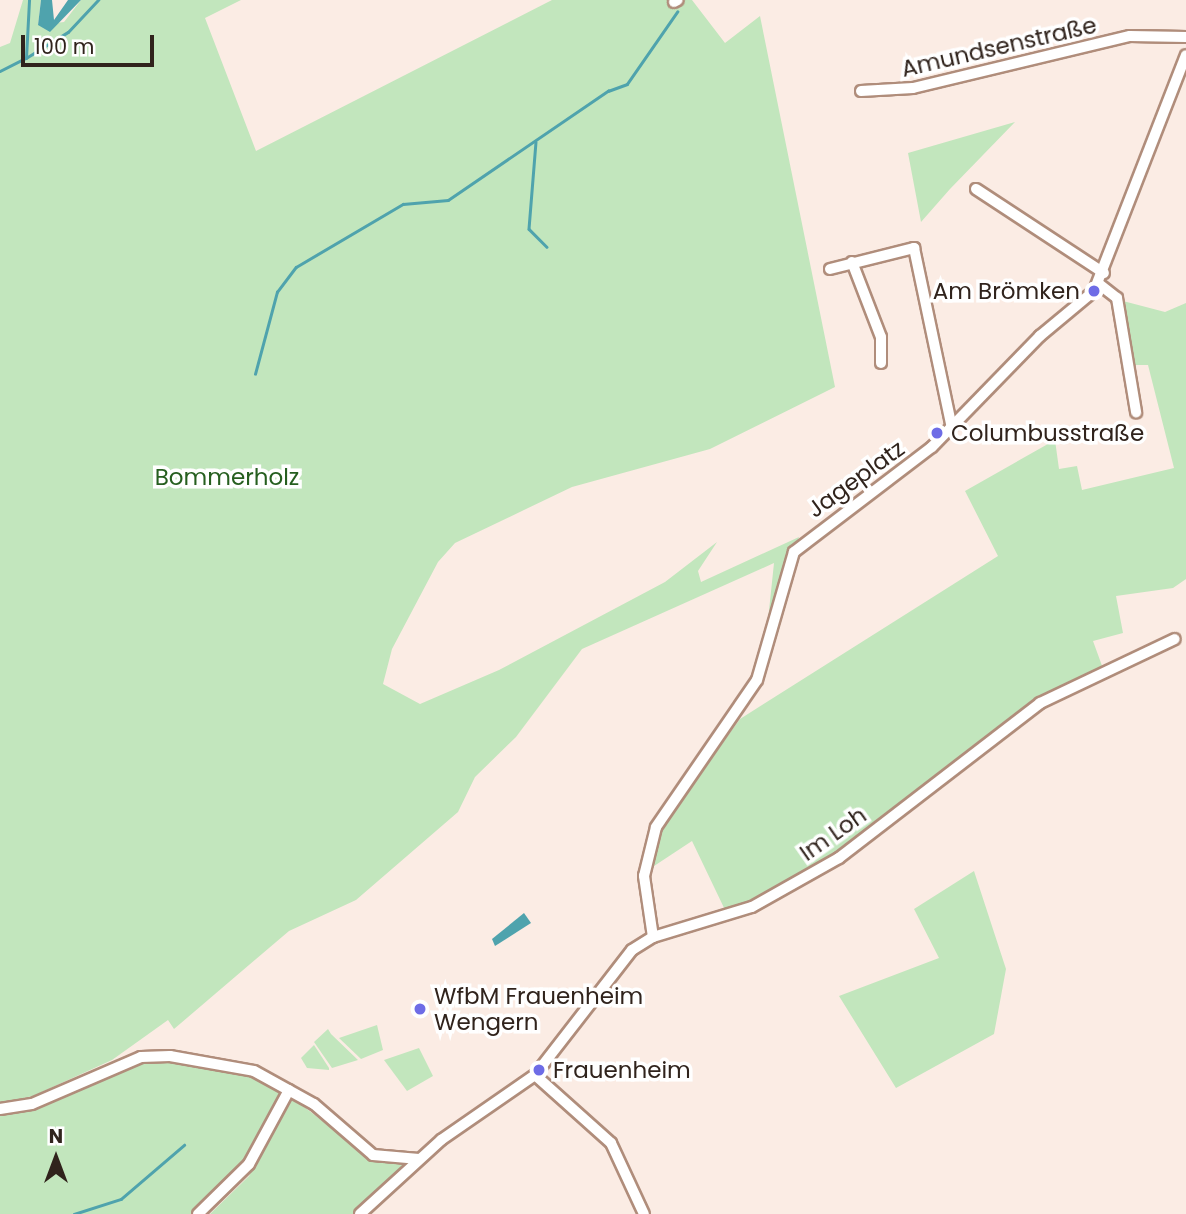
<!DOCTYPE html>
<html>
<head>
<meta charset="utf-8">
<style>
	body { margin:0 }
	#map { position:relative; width:1186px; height:1214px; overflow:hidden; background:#fbece4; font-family:Poppins,sans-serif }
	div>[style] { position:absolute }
	.green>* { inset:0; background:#c2e6bd }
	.water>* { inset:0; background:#4fa3ad }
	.stream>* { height:2.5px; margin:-1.25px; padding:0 1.25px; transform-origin:1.25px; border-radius:1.25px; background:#4fa3ad }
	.roads { filter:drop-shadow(2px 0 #b08d7b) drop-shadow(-2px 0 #b08d7b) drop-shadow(0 2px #b08d7b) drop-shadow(0 -2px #b08d7b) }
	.minor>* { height:10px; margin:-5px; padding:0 5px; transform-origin:5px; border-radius:5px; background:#fff }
	.dots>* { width:19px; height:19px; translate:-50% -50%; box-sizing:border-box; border:4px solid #fff; border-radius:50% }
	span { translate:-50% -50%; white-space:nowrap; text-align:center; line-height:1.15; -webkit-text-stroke:7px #fff; paint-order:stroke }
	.street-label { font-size:23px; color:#30231c }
	.poi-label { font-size:23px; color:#30231c }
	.right { translate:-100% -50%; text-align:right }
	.left { translate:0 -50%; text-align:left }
	.park-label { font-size:23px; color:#265f1f }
	.north { position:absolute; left:21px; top:1123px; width:70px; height:70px; -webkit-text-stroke:5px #fff; paint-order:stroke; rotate:0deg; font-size:19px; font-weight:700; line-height:28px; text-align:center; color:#30231c }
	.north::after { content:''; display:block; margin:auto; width:24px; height:32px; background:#30231c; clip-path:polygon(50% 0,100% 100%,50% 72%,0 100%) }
	.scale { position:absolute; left:21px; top:35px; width:133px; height:32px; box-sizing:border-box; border:4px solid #30231c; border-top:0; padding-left:9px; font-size:21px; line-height:24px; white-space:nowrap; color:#30231c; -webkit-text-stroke:5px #fff; paint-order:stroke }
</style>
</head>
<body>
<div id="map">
	<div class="green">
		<i style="clip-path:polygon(23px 0,41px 0,38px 25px,64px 22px,81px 0,241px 0,205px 18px,256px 151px,552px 0,692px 0,725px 43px,760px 16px,835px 387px,710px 449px,572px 487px,455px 543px,438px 562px,392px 649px,383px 684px,420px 704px,499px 670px,665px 582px,717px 542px,698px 571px,701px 582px,799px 537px,766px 639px,774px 563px,582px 649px,516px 737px,475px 777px,458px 812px,356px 900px,289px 931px,174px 1029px,168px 1020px,112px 1060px,33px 1096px,0 1103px,0 47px,10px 43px)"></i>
		<i style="clip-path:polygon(1015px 122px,950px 189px,921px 222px,908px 153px)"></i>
		<i style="clip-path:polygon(1123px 301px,1165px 312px,1186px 303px,1186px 579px,1173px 588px,1116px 596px,1123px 633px,1093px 641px,1105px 674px,1069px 687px,832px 858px,726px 912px,692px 841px,648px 870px,659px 830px,740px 719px,998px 556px,965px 491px,1055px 440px,1059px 469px,1077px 466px,1082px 490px,1174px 468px,1148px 365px,1132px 365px)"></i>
		<i style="clip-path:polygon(974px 871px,1006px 969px,994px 1034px,896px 1088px,839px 996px,939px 958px,914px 909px)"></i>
		<i style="clip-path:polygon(377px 1025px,383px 1050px,361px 1059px,339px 1038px)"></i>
		<i style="clip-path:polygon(328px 1029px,331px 1034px,358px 1060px,332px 1068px,314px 1042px)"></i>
		<i style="clip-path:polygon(314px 1045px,329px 1068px,329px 1070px,307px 1068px,301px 1058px)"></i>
		<i style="clip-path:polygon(419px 1048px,433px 1076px,407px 1091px,384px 1060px)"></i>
		<i style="clip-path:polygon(171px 1059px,254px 1073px,287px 1090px,243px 1166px,195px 1214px,0 1214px,0 1114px,135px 1065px)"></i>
		<i style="clip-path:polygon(293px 1098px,368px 1157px,404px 1165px,402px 1172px,357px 1214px,210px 1214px,249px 1176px)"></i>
	</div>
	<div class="water">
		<i style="clip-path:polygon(41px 0,52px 0,54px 20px,68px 0,81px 0,50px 32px,38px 25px)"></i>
		<i style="clip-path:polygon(524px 913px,531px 923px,495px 946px,492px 939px)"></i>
	</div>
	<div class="stream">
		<i style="left:26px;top:58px;width:49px;rotate:-31.8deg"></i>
		<i style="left:68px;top:32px;width:44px;rotate:-46.8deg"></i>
		<i style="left:0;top:71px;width:29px;rotate:-27deg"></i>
		<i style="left:26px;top:58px;width:58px;rotate:-87deg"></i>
		<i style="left:536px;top:142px;width:87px;rotate:94.6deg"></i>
		<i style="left:529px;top:229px;width:25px;rotate:45deg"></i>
		<i style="left:255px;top:374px;width:85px;rotate:-75deg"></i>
		<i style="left:277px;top:292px;width:31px;rotate:-53deg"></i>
		<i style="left:296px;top:267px;width:124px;rotate:-30.5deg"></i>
		<i style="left:403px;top:204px;width:45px;rotate:-5.1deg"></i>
		<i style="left:448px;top:200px;width:194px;rotate:-34.3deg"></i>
		<i style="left:608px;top:91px;width:20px;rotate:-20deg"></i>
		<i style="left:627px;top:84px;width:88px;rotate:-55.2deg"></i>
		<i style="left:74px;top:1214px;width:49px;rotate:-17.7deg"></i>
		<i style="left:121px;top:1199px;width:83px;rotate:-40.6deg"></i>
	</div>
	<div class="roads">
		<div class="minor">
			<i style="left:674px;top:2px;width:4px;rotate:-27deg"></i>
			<i style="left:861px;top:91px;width:52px;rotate:-3.3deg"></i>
			<i style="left:913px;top:88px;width:223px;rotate:-13.5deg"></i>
			<i style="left:1130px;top:36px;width:56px;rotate:1deg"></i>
			<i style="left:976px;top:189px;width:153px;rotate:33.3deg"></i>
			<i style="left:852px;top:262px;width:80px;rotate:68.9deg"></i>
			<i style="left:881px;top:337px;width:26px;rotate:90deg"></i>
			<i style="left:830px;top:269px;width:87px;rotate:-14deg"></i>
			<i style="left:914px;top:248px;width:180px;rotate:78.1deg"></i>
			<i style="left:1099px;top:284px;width:23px;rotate:38deg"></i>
			<i style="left:1117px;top:298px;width:116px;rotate:80.5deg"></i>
			<i style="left:653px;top:937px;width:62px;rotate:-98.4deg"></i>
			<i style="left:644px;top:876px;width:50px;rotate:-76.2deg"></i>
			<i style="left:656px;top:827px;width:178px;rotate:-55.5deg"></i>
			<i style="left:757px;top:680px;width:133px;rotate:-73.9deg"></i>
			<i style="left:794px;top:552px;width:173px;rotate:-37.3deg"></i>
			<i style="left:932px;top:447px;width:155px;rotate:-45.8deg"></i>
			<i style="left:1040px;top:336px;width:70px;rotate:-39.8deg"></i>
			<i style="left:1094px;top:291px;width:253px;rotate:-68.7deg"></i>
			<i style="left:535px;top:1075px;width:102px;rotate:41.8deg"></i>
			<i style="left:611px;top:1143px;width:78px;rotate:65.1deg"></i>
			<i style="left:0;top:1109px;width:32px;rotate:-9deg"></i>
			<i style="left:32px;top:1104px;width:119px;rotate:-23.3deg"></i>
			<i style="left:141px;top:1057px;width:29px;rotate:-2deg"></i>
			<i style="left:170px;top:1056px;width:85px;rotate:10.1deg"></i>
			<i style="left:254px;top:1071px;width:68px;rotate:28.8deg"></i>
			<i style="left:314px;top:1104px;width:78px;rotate:40.8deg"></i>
			<i style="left:373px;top:1155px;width:46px;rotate:5deg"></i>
			<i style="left:198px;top:1214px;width:71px;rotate:-44.4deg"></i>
			<i style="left:249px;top:1164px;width:84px;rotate:-61.6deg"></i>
			<i style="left:360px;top:1214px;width:110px;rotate:-42.4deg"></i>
			<i style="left:441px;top:1140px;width:114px;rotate:-34.7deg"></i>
			<i style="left:535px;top:1075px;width:158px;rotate:-52.2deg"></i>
			<i style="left:632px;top:950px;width:25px;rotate:-32deg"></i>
			<i style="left:653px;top:937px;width:103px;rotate:-16.9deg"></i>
			<i style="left:752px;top:907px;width:100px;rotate:-29.4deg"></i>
			<i style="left:839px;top:858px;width:254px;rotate:-37.6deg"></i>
			<i style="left:1040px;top:703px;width:149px;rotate:-25.4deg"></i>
		</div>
	</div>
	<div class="dots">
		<i style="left:1094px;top:291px;background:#6e6ce6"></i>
		<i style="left:937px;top:433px;background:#6e6ce6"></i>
		<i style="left:420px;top:1009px;background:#6e6ce6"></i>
		<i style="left:539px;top:1070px;background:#6e6ce6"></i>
	</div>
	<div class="street-label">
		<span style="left:999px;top:47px;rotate:-13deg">Amundsenstraße</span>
		<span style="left:856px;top:479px;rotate:-36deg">Jageplatz</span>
		<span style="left:833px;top:834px;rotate:-35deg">Im Loh</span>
	</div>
	<div class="poi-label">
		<span class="right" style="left:1080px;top:291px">Am Brömken</span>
		<span class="left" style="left:951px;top:433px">Columbusstraße</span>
		<span class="left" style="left:434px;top:1009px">WfbM Frauenheim<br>Wengern</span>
		<span class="left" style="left:553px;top:1070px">Frauenheim</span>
	</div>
	<div class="park-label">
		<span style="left:227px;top:477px">Bommerholz</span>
	</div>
	<div class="north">N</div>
	<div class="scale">100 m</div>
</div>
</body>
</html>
